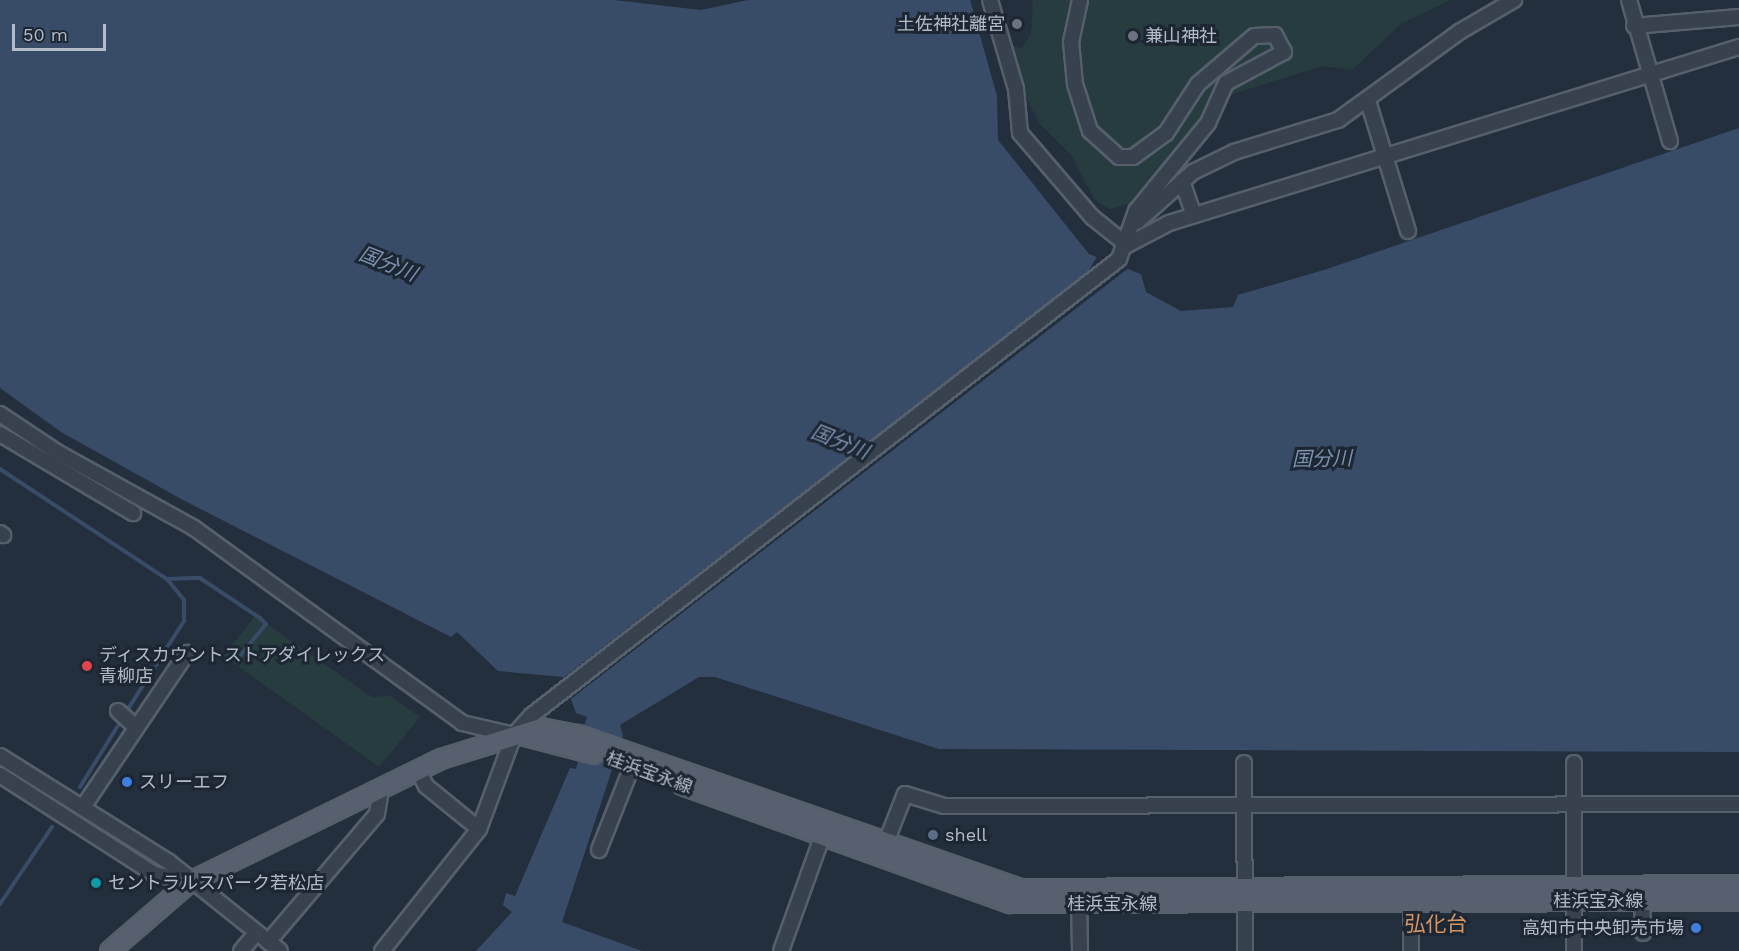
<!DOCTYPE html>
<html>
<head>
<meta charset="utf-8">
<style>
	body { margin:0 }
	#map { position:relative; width:1739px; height:951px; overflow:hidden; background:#242f3e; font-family:"Work Sans","Noto Sans JP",sans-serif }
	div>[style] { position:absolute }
	.green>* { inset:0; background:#263c3f }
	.water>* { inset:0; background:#394c67 }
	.pier>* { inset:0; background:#242f3e }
	.stream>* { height:4px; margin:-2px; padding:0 2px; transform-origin:2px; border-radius:2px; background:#394c67 }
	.roads { filter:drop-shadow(2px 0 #565f6c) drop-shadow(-2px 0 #565f6c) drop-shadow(0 2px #565f6c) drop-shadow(0 -2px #565f6c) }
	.minor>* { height:14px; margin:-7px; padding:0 7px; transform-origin:7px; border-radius:7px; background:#38414e }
	.major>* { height:18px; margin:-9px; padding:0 9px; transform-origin:9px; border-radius:9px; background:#56606e }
	.dots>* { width:16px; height:16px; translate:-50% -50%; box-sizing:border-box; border:3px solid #1d2633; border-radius:50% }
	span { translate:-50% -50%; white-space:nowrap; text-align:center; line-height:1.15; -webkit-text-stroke:6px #1d2633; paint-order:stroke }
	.poi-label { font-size:18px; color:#b4bcc9 }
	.right { translate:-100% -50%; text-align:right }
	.left { translate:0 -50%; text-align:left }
	.street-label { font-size:18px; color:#b4bcc9 }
	.water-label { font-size:20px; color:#7c92b1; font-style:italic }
	.quarter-label { font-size:21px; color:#d59563 }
	.scale { position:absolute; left:12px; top:24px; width:94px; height:27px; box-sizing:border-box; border:3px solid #b4bcc9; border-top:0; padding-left:8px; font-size:18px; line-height:21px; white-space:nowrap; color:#b4bcc9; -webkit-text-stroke:4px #1d2633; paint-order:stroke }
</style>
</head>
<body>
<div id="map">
	<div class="green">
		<i style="clip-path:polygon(1033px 0,1451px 0,1402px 23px,1352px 70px,1323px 66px,1232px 94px,1132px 203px,1110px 209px,1095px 200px,1071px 155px,1039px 123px,1020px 85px,1005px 42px,1021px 49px,1031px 34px)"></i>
		<i style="clip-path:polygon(255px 616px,372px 697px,391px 696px,420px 717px,379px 767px,224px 656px)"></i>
	</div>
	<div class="water">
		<i style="clip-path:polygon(0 0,614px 0,701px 10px,748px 0,970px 0,997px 96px,998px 140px,1089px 254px,1141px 274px,1146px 292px,1181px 311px,1233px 307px,1238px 295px,1324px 270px,1739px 128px,1739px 752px,939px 749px,715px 677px,699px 677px,620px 725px,623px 736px,562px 922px,642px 951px,476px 951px,512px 912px,503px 905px,506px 893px,515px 896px,570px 768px,576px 769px,578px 761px,573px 759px,587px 717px,576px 713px,563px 677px,498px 671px,457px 632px,451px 637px,183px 500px,61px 432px,0 388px)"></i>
	</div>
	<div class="pier">
		<i style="clip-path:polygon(1098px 255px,1130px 267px,567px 702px,559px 681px,1087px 273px)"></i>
	</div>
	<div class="stream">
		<i style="left:0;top:469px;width:200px;rotate:33.4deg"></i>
		<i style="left:167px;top:579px;width:27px;rotate:51deg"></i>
		<i style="left:184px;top:600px;width:21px;rotate:90deg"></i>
		<i style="left:184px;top:621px;width:108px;rotate:122.5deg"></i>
		<i style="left:167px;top:579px;width:33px;rotate:-2deg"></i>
		<i style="left:200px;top:578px;width:72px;rotate:33.7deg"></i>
		<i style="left:260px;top:618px;width:8px;rotate:45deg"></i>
		<i style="left:266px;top:624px;width:40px;rotate:129deg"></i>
		<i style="left:80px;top:787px;width:80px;rotate:-58.3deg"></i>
		<i style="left:0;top:904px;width:93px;rotate:-56deg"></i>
	</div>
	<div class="roads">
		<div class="minor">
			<i style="left:990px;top:0;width:93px;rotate:73.7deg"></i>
			<i style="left:1016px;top:89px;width:44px;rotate:84.8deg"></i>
			<i style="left:1020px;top:133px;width:111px;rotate:49.4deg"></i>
			<i style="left:1092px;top:217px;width:45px;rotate:38.7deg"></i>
			<i style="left:1629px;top:0;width:147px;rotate:73.8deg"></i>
			<i style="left:1634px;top:26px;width:105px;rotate:-4.9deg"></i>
			<i style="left:1368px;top:101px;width:136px;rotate:72.9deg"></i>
			<i style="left:1182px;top:181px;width:36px;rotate:71deg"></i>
			<i style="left:1137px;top:222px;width:75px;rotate:-41.8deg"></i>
			<i style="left:1193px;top:172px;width:46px;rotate:-26deg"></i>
			<i style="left:1234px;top:152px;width:109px;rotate:-17.1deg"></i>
			<i style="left:1338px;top:120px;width:150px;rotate:-36deg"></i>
			<i style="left:1459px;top:32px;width:64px;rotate:-30.2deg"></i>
			<i style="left:1127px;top:245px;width:47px;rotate:-27.6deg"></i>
			<i style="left:1169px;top:223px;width:597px;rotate:-17.16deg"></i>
			<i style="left:0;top:414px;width:69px;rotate:33.7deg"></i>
			<i style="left:57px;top:452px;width:157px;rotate:29deg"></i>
			<i style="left:194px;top:528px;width:331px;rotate:36deg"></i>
			<i style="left:462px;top:723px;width:53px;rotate:13deg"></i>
			<i style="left:0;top:434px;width:155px;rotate:30.7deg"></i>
			<i style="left:0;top:533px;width:4px;rotate:34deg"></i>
			<i style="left:118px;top:711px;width:24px;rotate:42deg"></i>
			<i style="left:0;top:756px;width:199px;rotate:32.1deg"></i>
			<i style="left:169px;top:862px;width:142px;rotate:38.7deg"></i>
			<i style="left:1244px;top:763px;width:188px;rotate:89.7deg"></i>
			<i style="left:1574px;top:763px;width:188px;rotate:90deg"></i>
			<i style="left:418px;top:769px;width:19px;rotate:65deg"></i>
			<i style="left:426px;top:786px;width:68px;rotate:39.1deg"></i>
			<i style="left:0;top:775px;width:183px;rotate:32.7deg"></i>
			<i style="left:154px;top:874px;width:35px;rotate:12deg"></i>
			<i style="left:83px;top:807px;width:186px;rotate:-56deg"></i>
			<i style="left:599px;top:850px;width:101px;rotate:-68.5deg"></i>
			<i style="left:883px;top:850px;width:60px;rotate:-68.6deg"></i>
			<i style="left:905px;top:794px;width:41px;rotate:17.1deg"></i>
			<i style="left:944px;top:806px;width:795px;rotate:-0.14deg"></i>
			<i style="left:1411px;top:893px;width:58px;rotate:90deg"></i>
			<i style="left:1642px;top:893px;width:40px;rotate:88.6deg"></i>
			<i style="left:1079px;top:895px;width:56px;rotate:89deg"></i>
			<i style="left:268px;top:942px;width:168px;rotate:-49.6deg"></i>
			<i style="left:377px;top:814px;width:26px;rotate:-81deg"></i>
			<i style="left:241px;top:951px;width:23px;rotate:-50deg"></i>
			<i style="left:382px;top:951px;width:156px;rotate:-51.5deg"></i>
			<i style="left:479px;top:829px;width:100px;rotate:-69.6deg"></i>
			<i style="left:514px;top:735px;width:27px;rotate:-48deg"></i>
			<i style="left:532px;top:715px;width:743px;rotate:-37.84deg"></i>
			<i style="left:1119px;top:259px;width:51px;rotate:-70.5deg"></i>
			<i style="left:1136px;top:211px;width:114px;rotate:-50.7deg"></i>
			<i style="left:1208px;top:123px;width:44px;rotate:-65.8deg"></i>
			<i style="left:1226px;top:83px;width:66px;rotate:-28.1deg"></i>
			<i style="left:1284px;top:52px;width:19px;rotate:-118deg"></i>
			<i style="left:1275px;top:35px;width:21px;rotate:177deg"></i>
			<i style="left:1254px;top:36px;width:74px;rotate:139.4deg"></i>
			<i style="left:1198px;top:84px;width:59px;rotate:123.1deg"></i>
			<i style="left:1166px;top:133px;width:41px;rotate:144deg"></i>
			<i style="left:1133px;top:157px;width:14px;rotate:180deg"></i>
			<i style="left:1119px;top:157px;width:39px;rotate:-138deg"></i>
			<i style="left:1090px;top:131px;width:49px;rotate:-107.7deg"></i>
			<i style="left:1075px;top:84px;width:42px;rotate:-95.4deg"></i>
			<i style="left:1071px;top:42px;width:43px;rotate:-77.9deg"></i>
			<i style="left:781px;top:951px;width:130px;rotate:-70.2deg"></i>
		</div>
		<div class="major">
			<i style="left:525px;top:736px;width:71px;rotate:14.6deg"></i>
			<i style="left:682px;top:785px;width:349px;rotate:19.8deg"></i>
			<i style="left:1010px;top:903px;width:729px;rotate:-0.16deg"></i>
			<i style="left:110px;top:951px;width:106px;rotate:-40.8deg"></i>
			<i style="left:190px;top:882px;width:280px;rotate:-26.1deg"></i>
			<i style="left:441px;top:759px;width:105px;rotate:-17.2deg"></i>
			<i style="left:541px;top:728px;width:38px;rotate:11deg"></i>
			<i style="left:578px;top:735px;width:467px;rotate:19.2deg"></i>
			<i style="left:1019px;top:889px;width:720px;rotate:-0.32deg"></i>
		</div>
	</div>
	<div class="dots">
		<i style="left:1017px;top:24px;background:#6b7280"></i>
		<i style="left:1133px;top:36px;background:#6b7280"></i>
		<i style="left:87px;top:666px;background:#e0444e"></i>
		<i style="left:127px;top:782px;background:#3f7fe0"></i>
		<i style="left:933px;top:835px;background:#5c6f8a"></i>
		<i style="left:96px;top:883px;background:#0f9aa8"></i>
		<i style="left:1696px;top:928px;background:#3f7fe0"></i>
	</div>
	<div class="poi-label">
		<span class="right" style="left:1005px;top:24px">土佐神社離宮</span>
		<span class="left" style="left:1145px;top:36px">兼山神社</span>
		<span class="left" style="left:99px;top:666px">ディスカウントストアダイレックス<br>青柳店</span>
		<span class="left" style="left:139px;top:782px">スリーエフ</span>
		<span class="left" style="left:945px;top:835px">shell</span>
		<span class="left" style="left:108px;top:883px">セントラルスパーク若松店</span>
		<span class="right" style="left:1684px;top:928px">高知市中央卸売市場</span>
	</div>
	<div class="street-label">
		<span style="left:649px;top:773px;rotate:20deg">桂浜宝永線</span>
		<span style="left:1598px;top:901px">桂浜宝永線</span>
		<span style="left:1112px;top:904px">桂浜宝永線</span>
	</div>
	<div class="water-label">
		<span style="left:388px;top:264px;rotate:22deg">国分川</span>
		<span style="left:840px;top:442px;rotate:22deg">国分川</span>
		<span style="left:1322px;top:459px;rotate:-1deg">国分川</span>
	</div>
	<div class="quarter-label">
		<span style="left:1436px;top:924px">弘化台</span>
	</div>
	<div class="scale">50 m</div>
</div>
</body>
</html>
